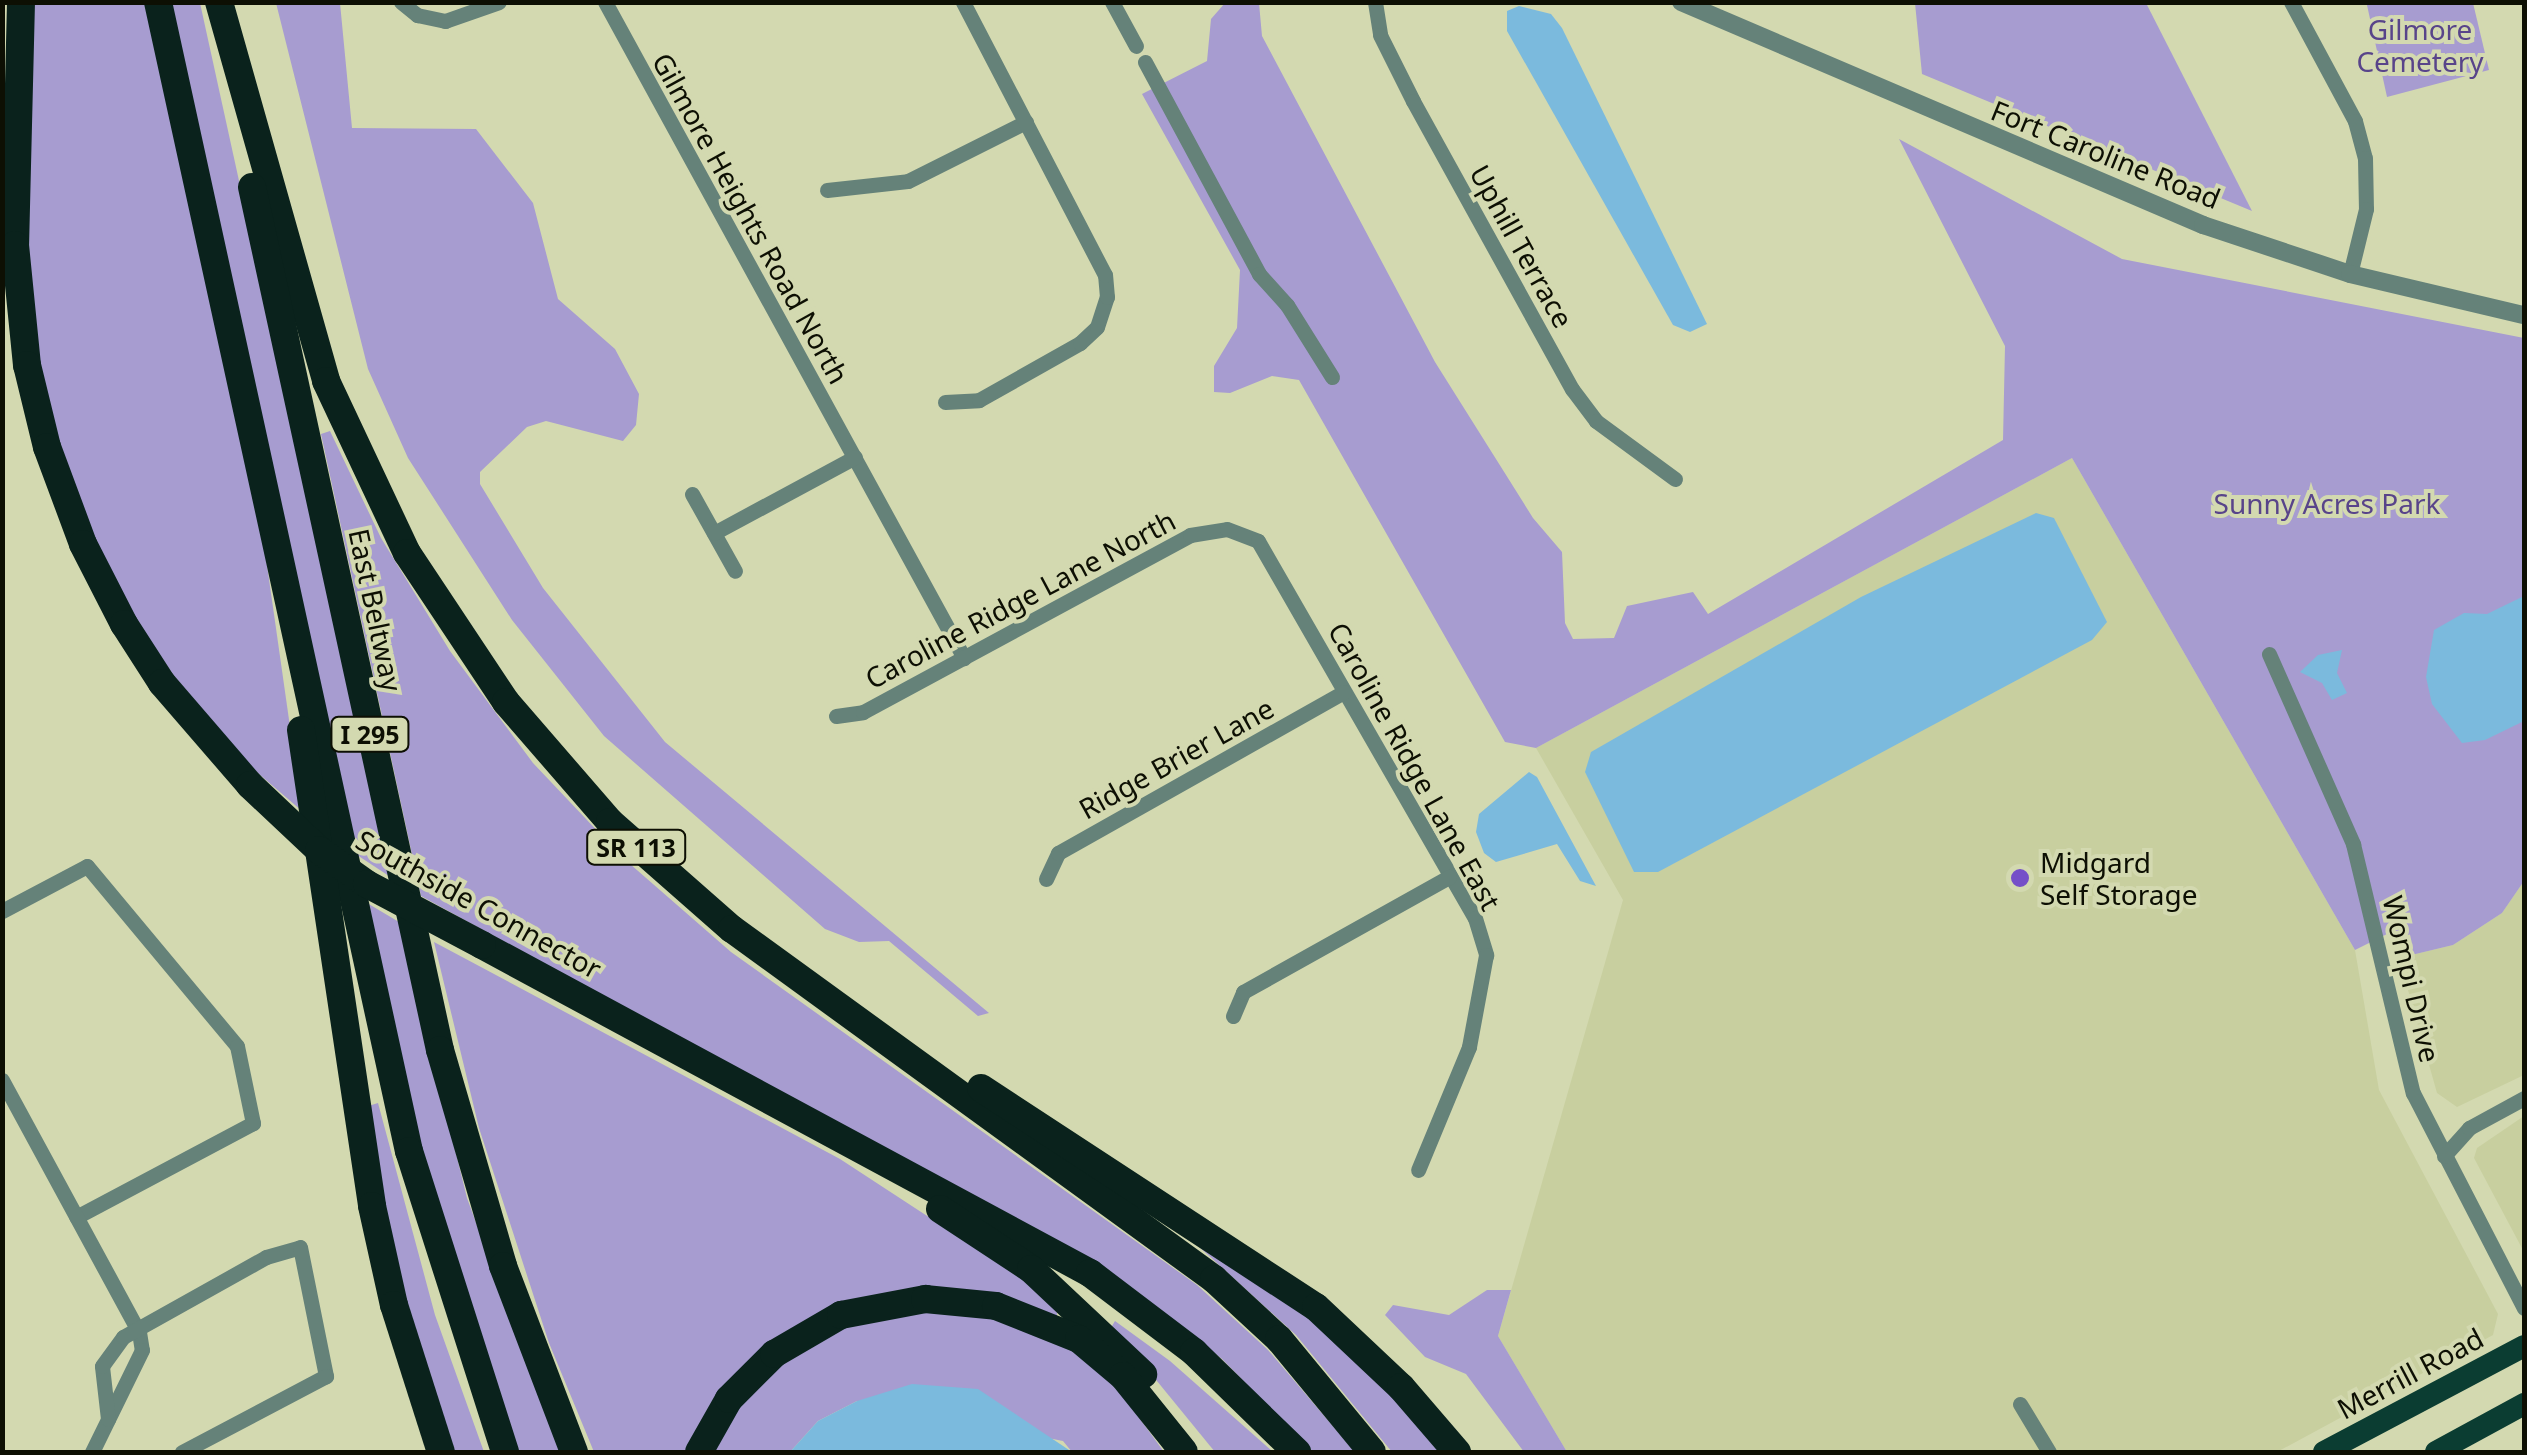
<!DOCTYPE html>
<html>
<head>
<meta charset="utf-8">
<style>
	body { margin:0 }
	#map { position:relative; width:2527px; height:1455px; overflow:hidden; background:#d3d9b0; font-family:"Noto Sans",sans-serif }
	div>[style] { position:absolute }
	.built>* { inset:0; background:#c8cf9f }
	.green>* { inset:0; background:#a79cd0 }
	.water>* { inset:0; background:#7bbadd }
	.minor>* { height:15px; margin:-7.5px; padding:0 7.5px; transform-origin:7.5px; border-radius:7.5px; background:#658279 }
	.tertiary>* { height:18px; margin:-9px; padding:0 9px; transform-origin:9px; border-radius:9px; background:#658279 }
	.primary>* { height:22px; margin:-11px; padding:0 11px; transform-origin:11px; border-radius:11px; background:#0b3d32 }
	.motorway>* { height:28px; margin:-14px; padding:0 14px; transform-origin:14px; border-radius:14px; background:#0a221c }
	.motorway-bridge>* { height:28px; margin:-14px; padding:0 14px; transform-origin:14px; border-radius:14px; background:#0a221c }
	.dots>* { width:28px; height:28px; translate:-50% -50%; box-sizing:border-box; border:5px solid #d3d9b0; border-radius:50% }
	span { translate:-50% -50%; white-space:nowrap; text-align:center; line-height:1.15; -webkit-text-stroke:8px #d3d9b0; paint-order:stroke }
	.shield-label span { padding:2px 8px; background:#d3d9b0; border:2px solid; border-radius:8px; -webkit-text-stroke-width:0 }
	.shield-label { font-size:25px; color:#0d0f03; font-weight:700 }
	.park-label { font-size:28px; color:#58448a }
	.street-label { font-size:28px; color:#0d0f03 }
	.poi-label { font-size:28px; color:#0d0f03 }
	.left { translate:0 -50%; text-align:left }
	.frame { position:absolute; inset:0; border:5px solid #0d0f03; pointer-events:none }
</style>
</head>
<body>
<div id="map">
	<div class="built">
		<i style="clip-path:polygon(2072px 458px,2355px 950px,2379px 1090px,2498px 1314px,2493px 1335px,2277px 1452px,1567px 1452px,1498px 1336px,1623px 900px,1536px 748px)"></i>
		<i style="clip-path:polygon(2524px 881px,2524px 1075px,2457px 1107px,2437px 1093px,2399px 958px,2453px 945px,2502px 913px)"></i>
		<i style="clip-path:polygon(2524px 1116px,2524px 1252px,2474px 1158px,2477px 1148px)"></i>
	</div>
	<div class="green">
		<i style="clip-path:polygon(33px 3px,146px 3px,262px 530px,302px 811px,253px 769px,174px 676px,127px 606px,75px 495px,49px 409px,32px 321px,27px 218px)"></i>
		<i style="clip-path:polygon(169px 3px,200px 3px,392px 878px,351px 851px)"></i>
		<i style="clip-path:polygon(276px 3px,340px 3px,352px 128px,476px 129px,533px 203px,558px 299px,615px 349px,639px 394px,636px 425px,623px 441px,546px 421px,527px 427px,480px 472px,480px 484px,543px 588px,665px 742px,989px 1013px,978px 1016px,889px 941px,859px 942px,825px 929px,604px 736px,512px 620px,408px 458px,368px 369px)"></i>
		<i style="clip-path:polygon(1225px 3px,1259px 3px,1262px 36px,1435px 362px,1533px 518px,1562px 552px,1565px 623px,1573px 639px,1614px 638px,1627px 606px,1693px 592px,1708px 614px,2003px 440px,2005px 346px,1899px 139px,2122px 259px,2524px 338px,2524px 881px,2502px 913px,2453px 945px,2399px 958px,2395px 930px,2355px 950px,2072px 458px,1536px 748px,1505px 742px,1299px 380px,1272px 376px,1230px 393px,1214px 392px,1214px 366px,1237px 328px,1240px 270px,1142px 94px,1207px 61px,1211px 19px)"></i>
		<i style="clip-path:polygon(1915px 3px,2146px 3px,2252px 211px,1922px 74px)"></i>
		<i style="clip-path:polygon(2473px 3px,2489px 70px,2387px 97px,2367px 5px)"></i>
		<i style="clip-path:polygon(330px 431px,381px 538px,450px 651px,533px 763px,622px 857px,731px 952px,1197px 1285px,1268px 1350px,1355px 1452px,1313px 1452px,1222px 1359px,1135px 1290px,421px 896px,321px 434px)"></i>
		<i style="clip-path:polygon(367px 903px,399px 922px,467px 1198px,560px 1452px,513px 1452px,420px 1146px)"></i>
		<i style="clip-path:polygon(434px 942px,840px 1159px,1019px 1276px,1057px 1307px,1057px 1317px,918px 1288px,845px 1303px,687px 1452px,594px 1452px,549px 1343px,479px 1128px)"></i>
		<i style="clip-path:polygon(378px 1103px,435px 1315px,484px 1452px,446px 1452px,433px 1417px,362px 1108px)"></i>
		<i style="clip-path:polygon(1196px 1244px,1291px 1302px,1376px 1378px,1442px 1452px,1392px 1452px,1296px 1335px)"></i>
		<i style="clip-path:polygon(1487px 1290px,1511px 1290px,1498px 1336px,1567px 1452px,1524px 1452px,1466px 1374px,1425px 1357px,1385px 1315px,1393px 1305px,1449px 1315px)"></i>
		<i style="clip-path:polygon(958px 1308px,1059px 1340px,1114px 1383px,1164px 1452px,1072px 1452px,1063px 1441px,857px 1401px,818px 1421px,790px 1452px,709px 1452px,718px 1431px,768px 1370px,855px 1320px)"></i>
		<i style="clip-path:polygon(1115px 1321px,1170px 1361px,1273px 1452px,1215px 1452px,1112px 1326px)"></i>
	</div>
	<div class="water">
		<i style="clip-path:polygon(1519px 6px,1551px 14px,1562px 28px,1707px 324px,1690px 332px,1673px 325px,1507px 31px,1507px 11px)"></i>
		<i style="clip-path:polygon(2036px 513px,2054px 518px,2107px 622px,2092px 640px,1658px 872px,1634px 872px,1585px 772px,1591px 752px,1861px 597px)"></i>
		<i style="clip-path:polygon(2524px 596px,2524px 721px,2485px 740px,2462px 743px,2432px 704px,2426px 677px,2434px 630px,2464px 613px,2487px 614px)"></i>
		<i style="clip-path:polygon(2342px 650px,2337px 673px,2347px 693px,2332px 700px,2322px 683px,2300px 672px,2318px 655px)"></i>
		<i style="clip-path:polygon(1529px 772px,1537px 777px,1596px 886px,1580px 881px,1557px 844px,1496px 862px,1484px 853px,1476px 832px,1479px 814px)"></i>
		<i style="clip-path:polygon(912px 1384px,978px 1389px,1072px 1452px,790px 1452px,818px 1421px,857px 1401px)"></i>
	</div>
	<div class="minor">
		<i style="left:401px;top:2px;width:21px;rotate:39deg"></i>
		<i style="left:417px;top:15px;width:29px;rotate:12deg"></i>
		<i style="left:445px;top:21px;width:57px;rotate:-19.4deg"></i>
		<i style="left:605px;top:2px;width:748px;rotate:61.31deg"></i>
		<i style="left:1112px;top:2px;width:50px;rotate:61.4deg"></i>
		<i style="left:1375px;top:2px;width:33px;rotate:81deg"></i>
		<i style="left:1380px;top:35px;width:74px;rotate:63.4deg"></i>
		<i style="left:1413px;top:101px;width:329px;rotate:61.1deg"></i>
		<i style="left:1572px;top:389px;width:40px;rotate:53deg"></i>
		<i style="left:1596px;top:421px;width:98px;rotate:36.3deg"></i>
		<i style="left:2291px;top:2px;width:135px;rotate:61.7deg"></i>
		<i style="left:2355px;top:121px;width:38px;rotate:75deg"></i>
		<i style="left:2365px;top:158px;width:51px;rotate:88.9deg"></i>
		<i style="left:2366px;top:209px;width:67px;rotate:103.8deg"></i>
		<i style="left:1145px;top:62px;width:241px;rotate:61.7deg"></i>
		<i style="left:1259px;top:274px;width:42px;rotate:47.9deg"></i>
		<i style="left:1287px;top:305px;width:85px;rotate:58deg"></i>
		<i style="left:827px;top:190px;width:81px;rotate:-6.3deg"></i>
		<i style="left:908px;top:181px;width:132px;rotate:-26.6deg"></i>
		<i style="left:945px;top:402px;width:34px;rotate:-3deg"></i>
		<i style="left:979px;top:400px;width:116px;rotate:-29.4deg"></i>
		<i style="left:1080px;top:343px;width:23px;rotate:-43deg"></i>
		<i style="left:1097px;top:327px;width:32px;rotate:-72deg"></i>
		<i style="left:1107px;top:297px;width:22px;rotate:-95deg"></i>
		<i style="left:1105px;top:275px;width:308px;rotate:-117.5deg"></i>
		<i style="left:692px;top:494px;width:88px;rotate:60.8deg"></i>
		<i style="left:714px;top:533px;width:160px;rotate:-28.3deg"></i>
		<i style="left:2269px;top:654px;width:208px;rotate:66.1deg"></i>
		<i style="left:2353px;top:844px;width:256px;rotate:76.5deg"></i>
		<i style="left:2413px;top:1093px;width:242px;rotate:62.7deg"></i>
		<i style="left:836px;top:716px;width:27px;rotate:-8deg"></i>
		<i style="left:863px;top:712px;width:372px;rotate:-28.4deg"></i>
		<i style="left:1190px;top:535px;width:37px;rotate:-9deg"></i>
		<i style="left:1227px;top:529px;width:33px;rotate:21deg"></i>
		<i style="left:1258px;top:541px;width:435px;rotate:60.1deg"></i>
		<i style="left:1475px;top:918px;width:39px;rotate:73deg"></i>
		<i style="left:1486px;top:955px;width:94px;rotate:100.5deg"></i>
		<i style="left:1469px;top:1047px;width:133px;rotate:112.5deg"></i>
		<i style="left:1046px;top:879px;width:29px;rotate:-65deg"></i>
		<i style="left:1058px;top:853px;width:328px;rotate:-29.4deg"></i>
		<i style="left:2px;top:911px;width:96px;rotate:-27.9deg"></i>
		<i style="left:87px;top:866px;width:234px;rotate:50.2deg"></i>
		<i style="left:237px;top:1046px;width:79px;rotate:78.3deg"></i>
		<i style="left:253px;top:1123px;width:200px;rotate:152deg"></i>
		<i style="left:1233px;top:1016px;width:26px;rotate:-67deg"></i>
		<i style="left:1243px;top:992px;width:236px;rotate:-29.2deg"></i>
		<i style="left:2px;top:1080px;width:287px;rotate:61.5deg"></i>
		<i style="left:139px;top:1332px;width:18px;rotate:81deg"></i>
		<i style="left:142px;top:1350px;width:114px;rotate:116.1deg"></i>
		<i style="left:2444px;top:1156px;width:38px;rotate:-48deg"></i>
		<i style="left:2469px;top:1128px;width:63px;rotate:-28.6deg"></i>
		<i style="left:2020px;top:1404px;width:56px;rotate:58.9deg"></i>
		<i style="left:108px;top:1419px;width:53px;rotate:-96.5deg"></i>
		<i style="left:102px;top:1366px;width:36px;rotate:-54deg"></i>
		<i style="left:123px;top:1337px;width:164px;rotate:-29.2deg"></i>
		<i style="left:266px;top:1257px;width:35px;rotate:-16deg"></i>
		<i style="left:300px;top:1247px;width:132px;rotate:78.6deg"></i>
		<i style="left:326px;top:1376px;width:163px;rotate:152.2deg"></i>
	</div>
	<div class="tertiary">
		<i style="left:1681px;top:2px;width:568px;rotate:23.13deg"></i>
		<i style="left:2203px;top:225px;width:155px;rotate:18.4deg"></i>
		<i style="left:2350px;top:274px;width:179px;rotate:13.3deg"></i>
	</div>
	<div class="primary">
		<i style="left:2324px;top:1452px;width:226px;rotate:-27.9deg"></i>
		<i style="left:2436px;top:1452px;width:100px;rotate:-28.6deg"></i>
	</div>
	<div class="motorway">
		<i style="left:21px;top:2px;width:243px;rotate:91.4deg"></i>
		<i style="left:15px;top:245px;width:121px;rotate:84.3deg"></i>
		<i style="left:27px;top:365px;width:84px;rotate:76.3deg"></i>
		<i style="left:47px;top:447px;width:103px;rotate:69.6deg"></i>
		<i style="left:83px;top:544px;width:90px;rotate:62.9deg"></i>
		<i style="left:124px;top:624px;width:70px;rotate:57.2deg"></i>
		<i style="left:162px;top:683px;width:135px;rotate:49.2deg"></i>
		<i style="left:158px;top:2px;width:1176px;rotate:77.68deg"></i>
		<i style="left:409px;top:1151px;width:316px;rotate:72.3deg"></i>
		<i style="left:219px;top:2px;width:394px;rotate:74.2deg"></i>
		<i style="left:326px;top:381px;width:190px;rotate:64.8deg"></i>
		<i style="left:407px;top:553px;width:179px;rotate:56.4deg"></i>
		<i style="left:506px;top:702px;width:159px;rotate:49.1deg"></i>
		<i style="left:610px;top:822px;width:162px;rotate:41.3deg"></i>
		<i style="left:732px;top:929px;width:596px;rotate:35.98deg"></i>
		<i style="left:1214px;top:1279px;width:88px;rotate:42.7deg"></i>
		<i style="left:1279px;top:1339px;width:146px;rotate:50.5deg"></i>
		<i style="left:252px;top:187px;width:883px;rotate:77.71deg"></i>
		<i style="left:440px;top:1050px;width:225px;rotate:73.7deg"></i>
		<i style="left:503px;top:1266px;width:199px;rotate:69.1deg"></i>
		<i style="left:301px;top:730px;width:481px;rotate:81.5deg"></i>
		<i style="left:372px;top:1206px;width:101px;rotate:77.5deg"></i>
		<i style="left:394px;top:1305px;width:154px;rotate:72.3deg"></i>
		<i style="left:482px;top:945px;width:691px;rotate:28.35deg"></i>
		<i style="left:1090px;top:1273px;width:131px;rotate:37.2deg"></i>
		<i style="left:1194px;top:1352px;width:144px;rotate:44.2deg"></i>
		<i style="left:981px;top:1088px;width:400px;rotate:33.2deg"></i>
		<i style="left:1316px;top:1307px;width:117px;rotate:43.3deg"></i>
		<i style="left:1401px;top:1387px;width:86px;rotate:49.3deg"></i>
		<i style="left:940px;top:1209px;width:109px;rotate:33.4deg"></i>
		<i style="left:1031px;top:1269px;width:154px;rotate:43.2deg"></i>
		<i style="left:699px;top:1452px;width:61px;rotate:-60.5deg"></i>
		<i style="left:729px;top:1399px;width:64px;rotate:-45deg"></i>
		<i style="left:774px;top:1354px;width:78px;rotate:-30.2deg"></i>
		<i style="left:841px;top:1315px;width:86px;rotate:-10.8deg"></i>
		<i style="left:925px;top:1299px;width:71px;rotate:5.6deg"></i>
		<i style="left:996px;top:1306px;width:89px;rotate:21.7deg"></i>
		<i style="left:1079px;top:1339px;width:57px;rotate:40.1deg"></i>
		<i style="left:1123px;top:1376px;width:97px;rotate:51.2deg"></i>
	</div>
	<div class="motorway-bridge">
		<i style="left:250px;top:785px;width:95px;rotate:43.3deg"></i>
		<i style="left:319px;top:850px;width:59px;rotate:35.3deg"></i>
		<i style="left:367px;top:884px;width:130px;rotate:27.9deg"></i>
	</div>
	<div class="dots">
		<i style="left:2020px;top:878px;background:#754fc8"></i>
	</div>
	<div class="shield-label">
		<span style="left:370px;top:734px">I 295</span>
		<span style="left:636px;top:847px">SR 113</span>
	</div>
	<div class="park-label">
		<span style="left:2420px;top:45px">Gilmore<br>Cemetery</span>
		<span style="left:2327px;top:503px">Sunny Acres Park</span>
	</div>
	<div class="street-label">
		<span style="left:2106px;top:154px;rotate:22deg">Fort Caroline Road</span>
		<span style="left:751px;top:218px;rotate:61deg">Gilmore Heights Road North</span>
		<span style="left:1522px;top:246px;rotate:61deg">Uphill Terrace</span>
		<span style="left:1020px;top:599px;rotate:-28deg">Caroline Ridge Lane North</span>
		<span style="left:376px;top:610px;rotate:78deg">East Beltway</span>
		<span style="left:1176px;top:758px;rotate:-29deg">Ridge Brier Lane</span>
		<span style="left:1415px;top:766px;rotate:61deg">Caroline Ridge Lane East</span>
		<span style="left:479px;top:904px;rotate:29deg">Southside Connector</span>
		<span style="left:2412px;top:979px;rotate:77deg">Wompi Drive</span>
		<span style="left:2410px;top:1373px;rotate:-28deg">Merrill Road</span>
	</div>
	<div class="poi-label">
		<span class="left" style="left:2040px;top:878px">Midgard<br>Self Storage</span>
	</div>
	<div class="frame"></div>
</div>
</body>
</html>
